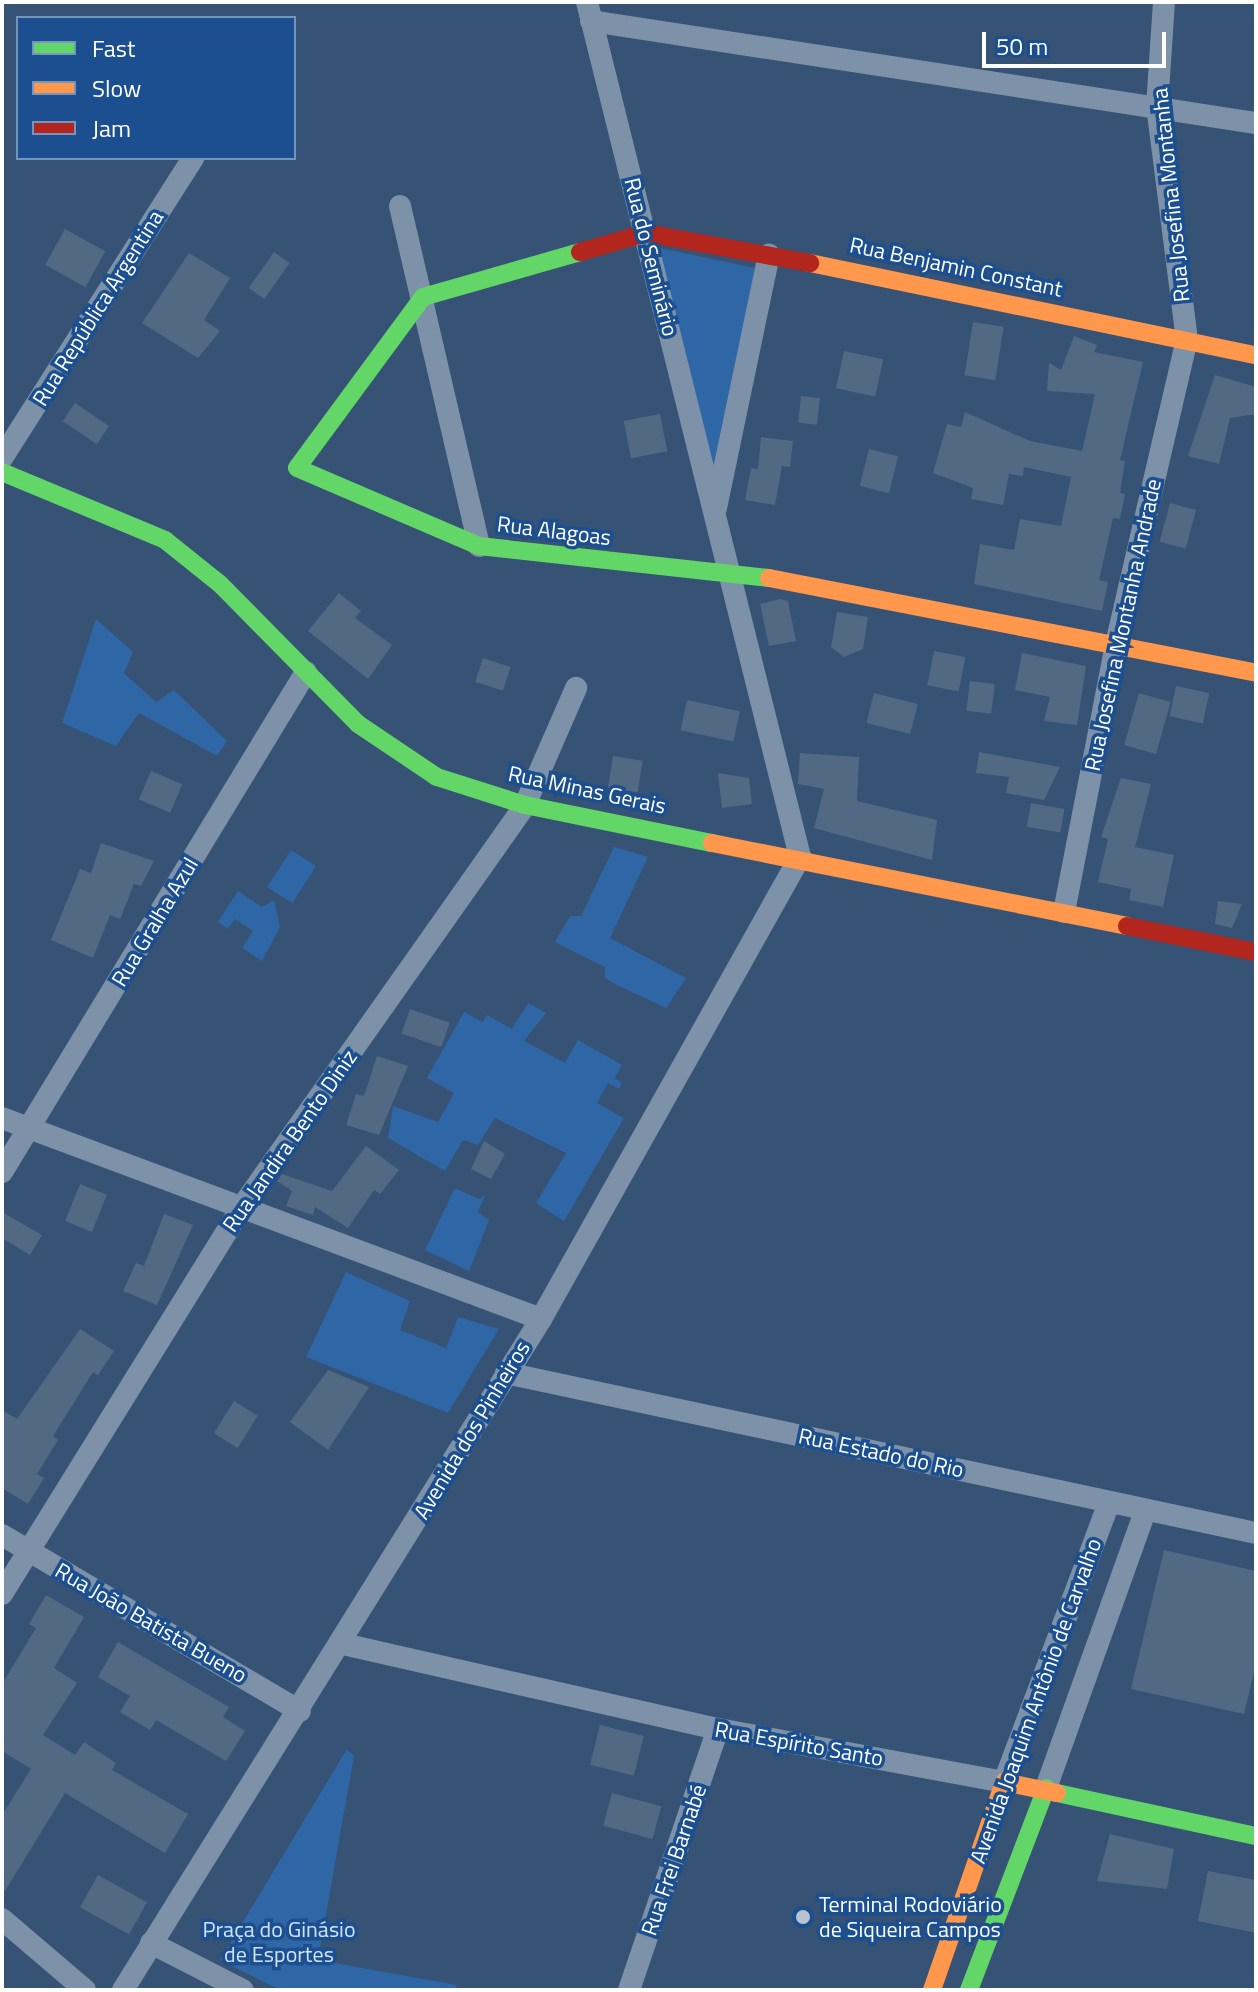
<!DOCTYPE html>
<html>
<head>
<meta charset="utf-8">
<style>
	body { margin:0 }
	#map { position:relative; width:1258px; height:1992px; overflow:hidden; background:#365274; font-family:"Titillium Web",sans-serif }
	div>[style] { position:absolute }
	.green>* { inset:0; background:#2f66a5; transform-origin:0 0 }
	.building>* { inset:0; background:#526984; transform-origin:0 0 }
	.street>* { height:22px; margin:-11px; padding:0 11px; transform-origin:11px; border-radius:11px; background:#7d92a8 }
	.fast>* { height:18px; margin:-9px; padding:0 9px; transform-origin:9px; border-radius:9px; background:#63d668 }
	.slow>* { height:18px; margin:-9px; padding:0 9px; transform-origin:9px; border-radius:9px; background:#ff974d }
	.jam>* { height:18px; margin:-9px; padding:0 9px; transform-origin:9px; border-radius:9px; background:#b3261e }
	.dots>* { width:22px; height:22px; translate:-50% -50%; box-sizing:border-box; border:4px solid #1b4f8f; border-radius:50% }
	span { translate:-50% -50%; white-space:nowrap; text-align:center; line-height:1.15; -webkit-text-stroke:7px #1b4f8f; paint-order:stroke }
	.street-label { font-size:22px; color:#fff }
	.poi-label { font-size:22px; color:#fff }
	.left { translate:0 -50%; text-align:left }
	.park-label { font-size:22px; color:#cfe3fa }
	.frame { position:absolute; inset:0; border:4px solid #fff; pointer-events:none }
	.legend { position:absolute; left:16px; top:16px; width:280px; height:144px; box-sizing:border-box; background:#1b4f8f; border:2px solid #7695bc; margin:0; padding:10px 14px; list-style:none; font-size:24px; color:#fff }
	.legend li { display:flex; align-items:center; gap:16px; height:40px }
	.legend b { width:40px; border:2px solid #7695bc }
	.scale { position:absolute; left:982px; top:32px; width:184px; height:36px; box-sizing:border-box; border:4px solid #fff; border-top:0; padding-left:10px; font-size:24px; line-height:28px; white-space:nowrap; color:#fff; -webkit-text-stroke:6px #1b4f8f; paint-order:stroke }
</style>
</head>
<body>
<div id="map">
	<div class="green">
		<i style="clip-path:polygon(655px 247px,755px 268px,713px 480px)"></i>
		<i style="clip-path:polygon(96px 619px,133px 652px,124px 673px,156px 702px,174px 690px,227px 741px,217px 756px,139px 713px,116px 746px,62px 723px)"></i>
		<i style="clip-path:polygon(614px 847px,648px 857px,610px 938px,686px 978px,666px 1008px,615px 984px,605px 978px,605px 967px,555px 942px,570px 916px,581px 916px)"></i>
		<i style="left:291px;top:850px;width:30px;height:44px;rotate:33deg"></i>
		<i style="clip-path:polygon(238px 891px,262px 907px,274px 900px,280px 927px,262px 961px,242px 948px,253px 931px,235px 919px,228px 929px,218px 922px)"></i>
		<i style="clip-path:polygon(528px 1003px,546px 1013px,524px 1041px,565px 1063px,578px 1040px,622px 1065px,615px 1078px,622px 1083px,619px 1089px,608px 1083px,597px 1103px,624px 1118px,564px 1221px,536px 1203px,566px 1153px,495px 1118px,478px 1145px,463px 1140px,445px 1171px,388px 1138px,393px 1106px,438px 1122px,454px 1093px,427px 1078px,464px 1012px,483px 1022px,487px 1015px,512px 1029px)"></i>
		<i style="clip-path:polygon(455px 1188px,479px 1199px,485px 1195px,478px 1212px,489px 1220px,469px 1271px,425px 1250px)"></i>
		<i style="clip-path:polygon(346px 1272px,410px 1301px,400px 1330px,446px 1348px,458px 1317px,499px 1329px,448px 1413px,306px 1357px)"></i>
		<i style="clip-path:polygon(347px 1749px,354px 1756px,318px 1960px,457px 1985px,454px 1990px,280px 1990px,220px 1960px)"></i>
	</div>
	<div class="building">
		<i style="left:65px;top:229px;width:46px;height:41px;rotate:29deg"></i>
		<i style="left:274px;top:252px;width:19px;height:44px;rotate:35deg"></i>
		<i style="clip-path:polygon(189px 253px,230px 278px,204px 320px,220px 331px,198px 358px,142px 323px)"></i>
		<i style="left:973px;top:322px;width:31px;height:54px;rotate:9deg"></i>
		<i style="clip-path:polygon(1074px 336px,1097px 345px,1094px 352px,1143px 362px,1120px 460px,1125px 461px,1120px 493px,1125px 494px,1120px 519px,1113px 518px,1099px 580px,1108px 582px,1102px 611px,974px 584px,980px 544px,1014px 550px,1020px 519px,1061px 526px,1071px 477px,1024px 467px,1023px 476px,1009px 474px,1003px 505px,971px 499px,973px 488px,933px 473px,947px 424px,961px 427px,965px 412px,1030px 441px,1082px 451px,1095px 394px,1047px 391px,1049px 363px,1061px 370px)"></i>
		<i style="left:844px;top:351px;width:40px;height:38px;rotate:12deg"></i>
		<i style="clip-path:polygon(1215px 375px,1256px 387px,1256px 414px,1230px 418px,1219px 464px,1188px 456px)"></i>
		<i style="left:801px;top:396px;width:19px;height:27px;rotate:6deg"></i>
		<i style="left:75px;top:403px;width:41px;height:22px;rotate:34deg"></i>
		<i style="left:660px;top:414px;width:38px;height:37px;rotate:79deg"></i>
		<i style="clip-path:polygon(761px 437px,793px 441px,790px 467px,782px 466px,775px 505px,745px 500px,751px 468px,758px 469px)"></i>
		<i style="left:869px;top:449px;width:30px;height:38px;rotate:14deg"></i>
		<i style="left:1170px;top:503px;width:27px;height:40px;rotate:15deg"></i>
		<i style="clip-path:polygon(339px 593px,361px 611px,355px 618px,392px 645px,368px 679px,308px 631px)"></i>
		<i style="clip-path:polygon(780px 599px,788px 601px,796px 641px,769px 646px,760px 604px)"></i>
		<i style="clip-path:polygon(837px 612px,868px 617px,863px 649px,844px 657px,831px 647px)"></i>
		<i style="left:934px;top:651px;width:32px;height:35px;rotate:11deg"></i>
		<i style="clip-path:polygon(1022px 653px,1086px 666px,1077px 725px,1044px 721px,1050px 697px,1015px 690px)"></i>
		<i style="left:483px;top:658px;width:29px;height:25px;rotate:18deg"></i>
		<i style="left:970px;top:681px;width:25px;height:30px;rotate:7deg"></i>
		<i style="left:1176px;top:686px;width:34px;height:31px;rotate:12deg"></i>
		<i style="left:874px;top:693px;width:45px;height:31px;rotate:14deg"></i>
		<i style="left:1139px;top:693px;width:33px;height:54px;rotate:16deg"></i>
		<i style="left:687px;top:700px;width:54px;height:31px;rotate:12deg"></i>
		<i style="clip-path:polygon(979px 752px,1060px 767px,1044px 800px,1006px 793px,1009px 777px,976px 773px)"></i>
		<i style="clip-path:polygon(800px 753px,859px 757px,857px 801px,937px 820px,932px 860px,814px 828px,824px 789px,798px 784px)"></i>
		<i style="left:613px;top:756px;width:30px;height:32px;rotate:9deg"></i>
		<i style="left:151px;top:771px;width:34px;height:31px;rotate:23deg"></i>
		<i style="clip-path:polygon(718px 773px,749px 778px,752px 804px,722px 808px)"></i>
		<i style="clip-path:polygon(1121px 778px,1151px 784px,1135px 847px,1174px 855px,1163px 907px,1129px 900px,1131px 889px,1098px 882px,1108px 839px,1101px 837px)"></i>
		<i style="left:1031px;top:803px;width:34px;height:24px;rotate:10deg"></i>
		<i style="clip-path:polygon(101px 843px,154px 861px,141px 886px,134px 884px,120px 919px,110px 915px,93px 958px,51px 940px,80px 869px,91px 873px)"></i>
		<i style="clip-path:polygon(1218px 901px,1242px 904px,1232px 928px,1215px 924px)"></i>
		<i style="left:410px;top:1009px;width:42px;height:26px;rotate:19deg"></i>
		<i style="clip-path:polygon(377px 1056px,408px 1066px,379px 1135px,346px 1125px,356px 1094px,364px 1096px)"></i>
		<i style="clip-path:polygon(484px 1141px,505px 1154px,491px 1179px,471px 1169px)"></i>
		<i style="clip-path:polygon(366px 1146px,399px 1170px,380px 1194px,374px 1190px,348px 1228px,315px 1207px,313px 1215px,286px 1206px,292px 1191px,277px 1181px,282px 1174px,332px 1191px)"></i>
		<i style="left:80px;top:1184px;width:29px;height:40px;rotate:22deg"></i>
		<i style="clip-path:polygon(2px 1212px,42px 1235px,30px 1255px,2px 1238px)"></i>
		<i style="clip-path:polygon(164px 1214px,193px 1225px,157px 1305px,123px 1291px,136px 1263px,144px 1266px)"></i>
		<i style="clip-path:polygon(80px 1329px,114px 1351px,98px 1375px,93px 1372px,53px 1436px,58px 1440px,37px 1474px,44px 1478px,28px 1504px,2px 1488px,2px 1410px,17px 1419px)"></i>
		<i style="clip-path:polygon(328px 1370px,369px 1387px,328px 1450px,290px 1422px)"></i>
		<i style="left:234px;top:1401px;width:28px;height:38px;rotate:32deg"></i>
		<i style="clip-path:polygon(1164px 1550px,1256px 1571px,1256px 1663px,1244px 1714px,1131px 1689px)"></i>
		<i style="clip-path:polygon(46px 1595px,84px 1617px,54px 1668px,77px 1683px,43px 1735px,75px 1755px,84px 1742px,116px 1763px,112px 1770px,188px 1814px,165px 1853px,65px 1793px,2px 1896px,2px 1815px,31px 1769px,2px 1751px,2px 1684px,36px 1628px,29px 1624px)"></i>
		<i style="clip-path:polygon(118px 1642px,229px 1707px,223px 1717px,245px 1731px,226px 1761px,156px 1720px,150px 1730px,120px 1712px,130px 1696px,98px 1677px)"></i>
		<i style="left:600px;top:1725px;width:45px;height:41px;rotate:14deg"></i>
		<i style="left:612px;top:1793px;width:51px;height:34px;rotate:15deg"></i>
		<i style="clip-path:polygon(1110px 1834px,1174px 1849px,1167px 1889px,1097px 1881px)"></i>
		<i style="clip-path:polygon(1208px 1871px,1256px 1880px,1256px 1933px,1198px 1921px)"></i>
		<i style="left:98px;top:1875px;width:56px;height:37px;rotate:29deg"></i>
	</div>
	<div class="street">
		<i style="left:591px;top:21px;width:673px;rotate:8.72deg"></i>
		<i style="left:400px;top:206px;width:349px;rotate:76.9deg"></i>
		<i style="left:2px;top:458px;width:356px;rotate:-57.5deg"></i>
		<i style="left:716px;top:508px;width:259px;rotate:-78.2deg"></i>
		<i style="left:1064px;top:912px;width:273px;rotate:-79deg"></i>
		<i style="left:1116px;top:644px;width:312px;rotate:-76.9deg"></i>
		<i style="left:1187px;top:340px;width:235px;rotate:-97.3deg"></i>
		<i style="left:1157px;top:107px;width:105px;rotate:-86.2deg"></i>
		<i style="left:2px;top:1118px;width:575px;rotate:20.45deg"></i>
		<i style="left:2px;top:1172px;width:585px;rotate:-58.7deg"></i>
		<i style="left:506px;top:1373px;width:767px;rotate:12.04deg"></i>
		<i style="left:2px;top:1535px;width:346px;rotate:30.6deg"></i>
		<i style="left:2px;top:1594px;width:454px;rotate:-58.2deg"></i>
		<i style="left:241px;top:1208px;width:493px;rotate:-54.8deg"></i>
		<i style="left:525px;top:805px;width:128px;rotate:-66.4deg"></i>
		<i style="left:343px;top:1644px;width:385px;rotate:12.8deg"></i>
		<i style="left:718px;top:1729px;width:291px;rotate:10.5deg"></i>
		<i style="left:1004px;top:1782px;width:299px;rotate:-69.4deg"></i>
		<i style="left:1046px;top:1788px;width:294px;rotate:-70.3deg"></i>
		<i style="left:2px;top:1919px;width:109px;rotate:40.5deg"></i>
		<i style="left:151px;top:1943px;width:103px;rotate:27.1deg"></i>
		<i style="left:123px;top:1990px;width:791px;rotate:-58.08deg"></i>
		<i style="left:541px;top:1319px;width:530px;rotate:-60.72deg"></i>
		<i style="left:800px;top:857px;width:881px;rotate:-103.99deg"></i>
		<i style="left:629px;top:1990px;width:276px;rotate:-71.2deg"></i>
	</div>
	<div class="fast">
		<i style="left:580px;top:252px;width:163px;rotate:164deg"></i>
		<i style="left:423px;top:297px;width:212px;rotate:126.4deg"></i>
		<i style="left:297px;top:468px;width:198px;rotate:23.2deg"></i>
		<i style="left:479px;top:546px;width:292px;rotate:6.3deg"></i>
		<i style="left:2px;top:472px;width:177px;rotate:22.6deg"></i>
		<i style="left:165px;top:540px;width:70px;rotate:38.7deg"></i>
		<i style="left:220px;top:584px;width:197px;rotate:45.4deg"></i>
		<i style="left:358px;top:724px;width:95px;rotate:33.9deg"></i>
		<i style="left:437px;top:777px;width:92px;rotate:17.7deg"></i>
		<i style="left:525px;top:805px;width:191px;rotate:11.5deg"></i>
		<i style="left:1057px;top:1793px;width:204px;rotate:12.2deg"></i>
		<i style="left:969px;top:1990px;width:216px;rotate:-69.1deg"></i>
	</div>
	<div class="slow">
		<i style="left:810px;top:263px;width:455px;rotate:11.7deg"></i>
		<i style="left:769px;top:578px;width:496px;rotate:11deg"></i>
		<i style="left:712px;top:843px;width:423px;rotate:11.3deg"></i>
		<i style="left:932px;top:1990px;width:220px;rotate:-70.9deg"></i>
		<i style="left:1004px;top:1782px;width:54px;rotate:11.7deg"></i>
	</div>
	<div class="jam">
		<i style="left:580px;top:252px;width:69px;rotate:-16.1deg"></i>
		<i style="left:646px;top:233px;width:167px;rotate:10.4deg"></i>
		<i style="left:1127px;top:926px;width:132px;rotate:11.4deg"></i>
	</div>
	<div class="dots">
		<i style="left:803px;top:1917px;background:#b9c2ce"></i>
	</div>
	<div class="street-label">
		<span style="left:1171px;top:195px;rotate:-96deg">Rua Josefina Montanha</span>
		<span style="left:651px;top:257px;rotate:76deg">Rua do Seminário</span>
		<span style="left:956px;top:267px;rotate:12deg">Rua Benjamin Constant</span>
		<span style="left:98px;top:308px;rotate:-58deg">Rua República Argentina</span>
		<span style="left:554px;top:531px;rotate:7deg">Rua Alagoas</span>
		<span style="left:1123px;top:625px;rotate:-78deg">Rua Josefina Montanha Andrade</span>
		<span style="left:587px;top:790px;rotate:12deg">Rua Minas Gerais</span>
		<span style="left:155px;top:922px;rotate:-59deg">Rua Gralha Azul</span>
		<span style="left:290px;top:1141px;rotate:-55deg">Rua Jandira Bento Diniz</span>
		<span style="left:472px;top:1430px;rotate:-59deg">Avenida dos Pinheiros</span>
		<span style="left:881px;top:1453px;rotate:12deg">Rua Estado do Rio</span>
		<span style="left:151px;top:1623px;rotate:30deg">Rua João Batista Bueno</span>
		<span style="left:1036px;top:1701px;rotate:-70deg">Avenida Joaquim Antônio de Carvalho</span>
		<span style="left:799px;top:1744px;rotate:10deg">Rua Espírito Santo</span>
		<span style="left:674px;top:1860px;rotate:-71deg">Rua Frei Barnabé</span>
	</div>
	<div class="poi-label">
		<span class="left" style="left:819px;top:1917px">Terminal Rodoviário<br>de Siqueira Campos</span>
	</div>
	<div class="park-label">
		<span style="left:279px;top:1942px">Praça do Ginásio<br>de Esportes</span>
	</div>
	<div class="frame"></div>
	<ul class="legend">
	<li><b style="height:10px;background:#63d668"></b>Fast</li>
	<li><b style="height:10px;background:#ff974d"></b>Slow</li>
	<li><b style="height:10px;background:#b3261e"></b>Jam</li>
	</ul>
	<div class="scale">50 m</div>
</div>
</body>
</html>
